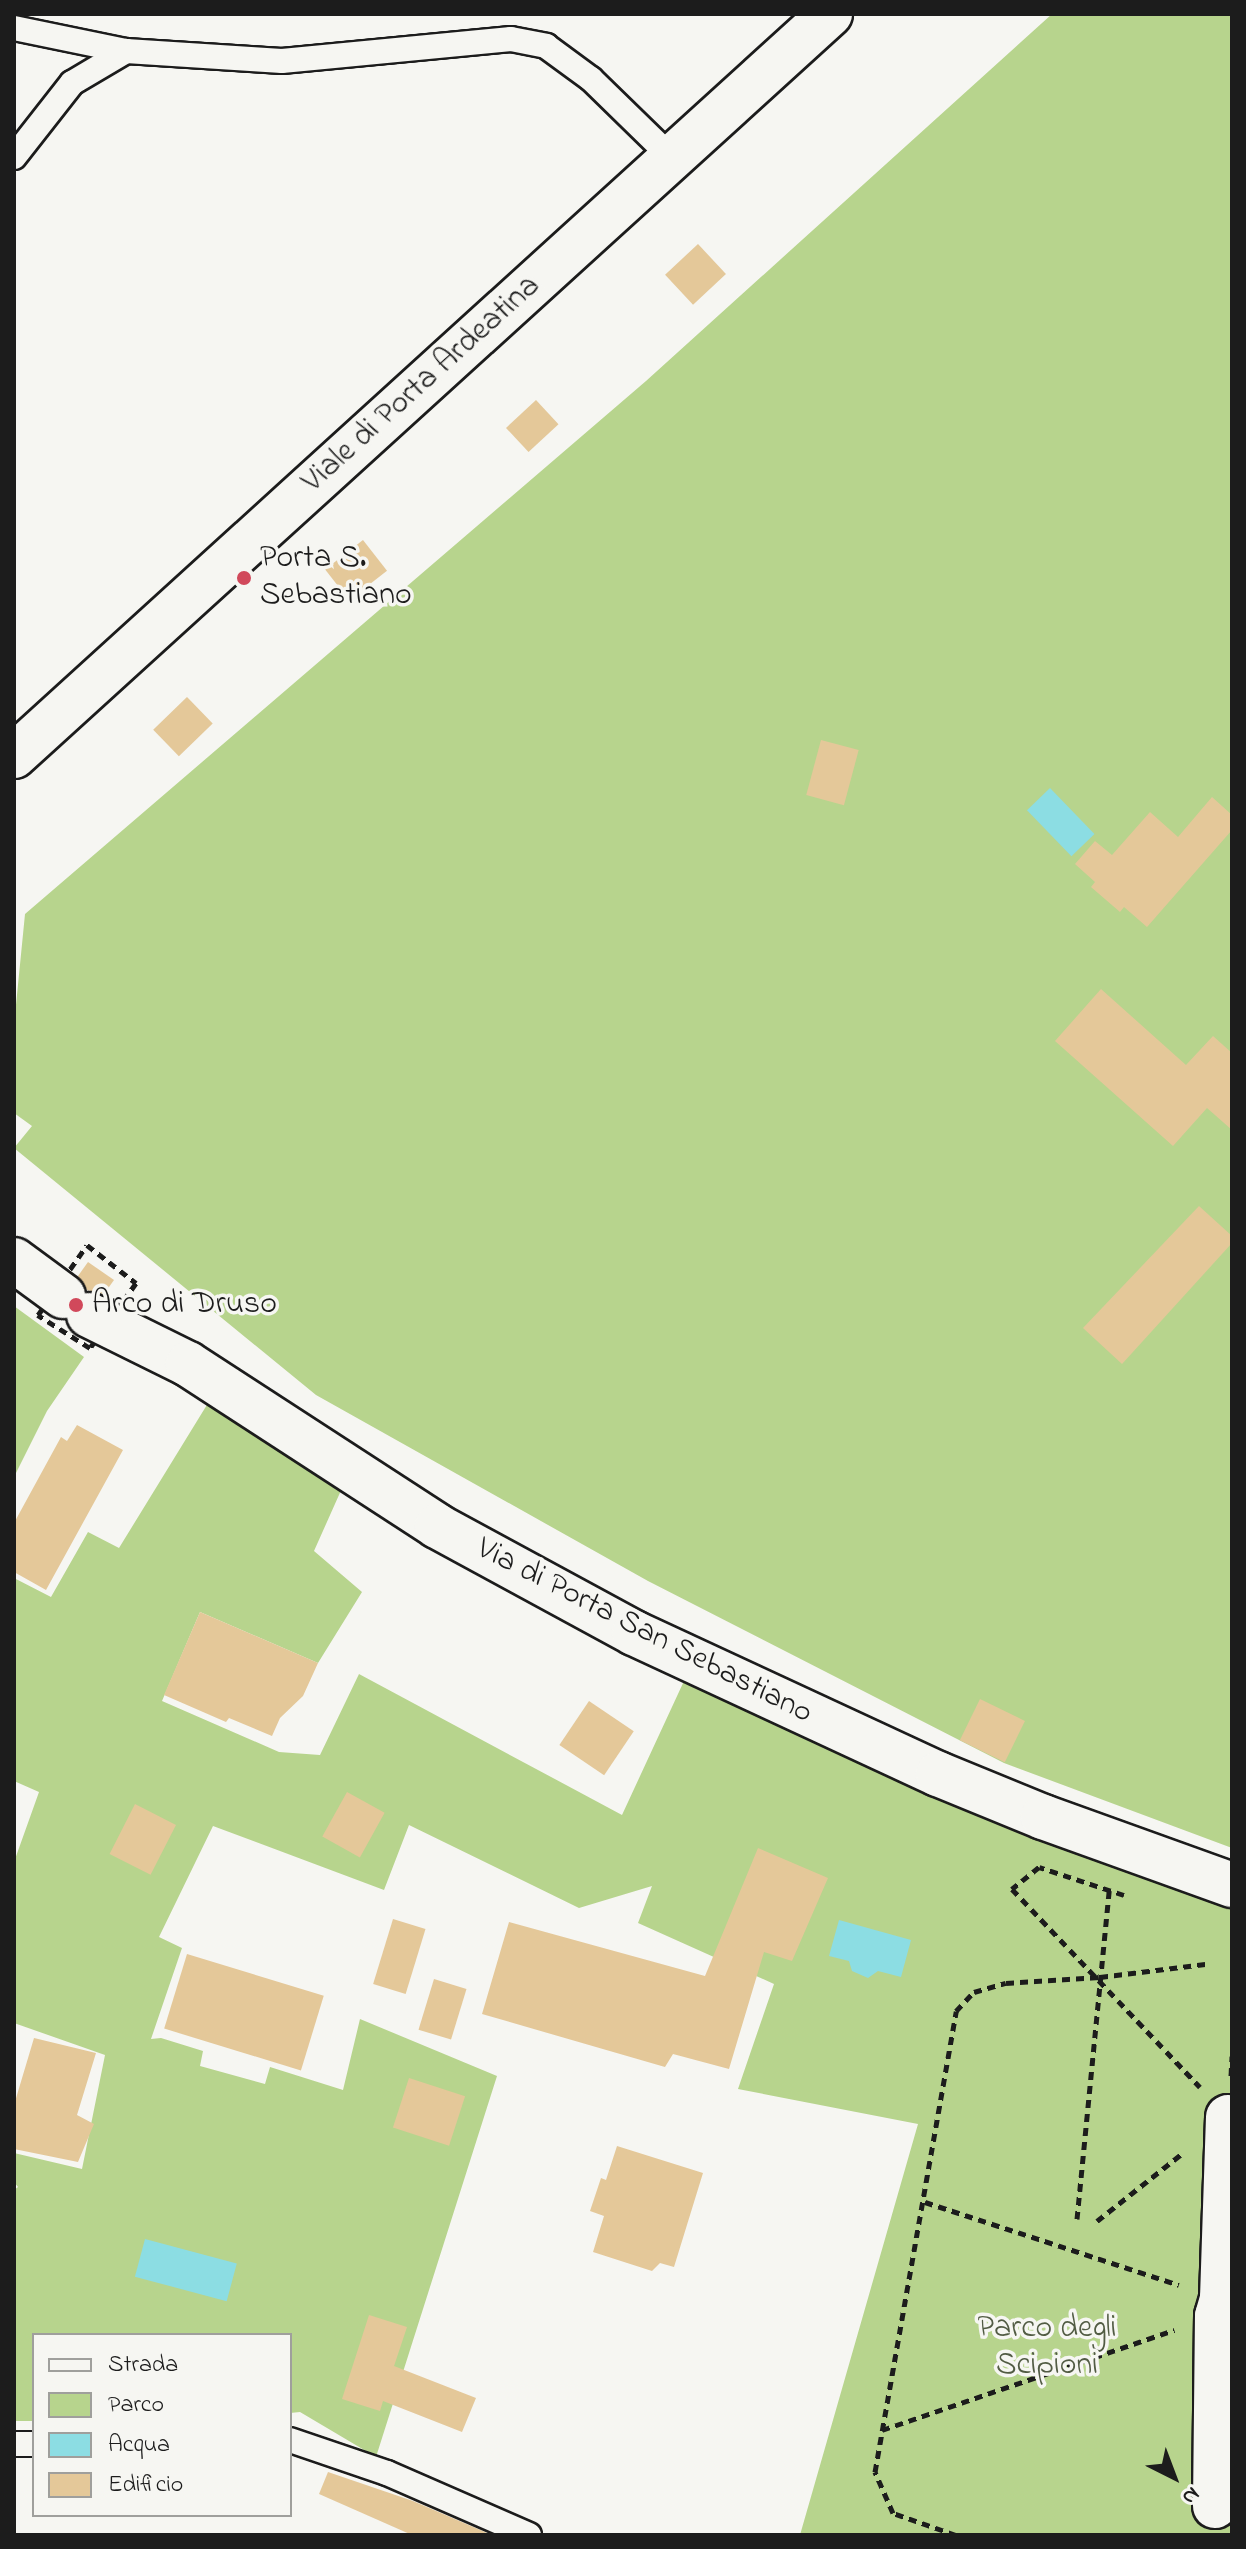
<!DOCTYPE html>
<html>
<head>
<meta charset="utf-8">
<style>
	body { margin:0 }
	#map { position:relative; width:1246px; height:2549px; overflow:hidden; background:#f6f6f2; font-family:"Indie Flower",sans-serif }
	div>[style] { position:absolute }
	.green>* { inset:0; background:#b7d48d }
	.water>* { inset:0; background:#8cdde3; transform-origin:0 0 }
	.building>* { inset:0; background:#e4c899; transform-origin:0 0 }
	.path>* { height:5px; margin-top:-2.5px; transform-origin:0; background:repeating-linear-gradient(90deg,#1c1c1c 0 8px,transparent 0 14px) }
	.roads { filter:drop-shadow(2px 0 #1c1c1c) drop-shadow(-2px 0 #1c1c1c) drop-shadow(0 2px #1c1c1c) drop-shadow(0 -2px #1c1c1c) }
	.lane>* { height:24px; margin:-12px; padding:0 12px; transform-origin:12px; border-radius:12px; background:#f6f6f2 }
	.street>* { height:44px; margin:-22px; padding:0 22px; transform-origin:22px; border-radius:22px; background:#f6f6f2 }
	.secondary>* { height:44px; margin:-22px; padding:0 22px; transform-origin:22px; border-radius:22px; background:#f6f6f2 }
	.dots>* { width:22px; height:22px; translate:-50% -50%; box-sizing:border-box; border:4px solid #f6f6f2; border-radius:50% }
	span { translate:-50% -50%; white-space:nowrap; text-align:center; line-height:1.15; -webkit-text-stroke:7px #f6f6f2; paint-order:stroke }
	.street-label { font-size:32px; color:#1c1c1c }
	.poi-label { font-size:32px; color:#1c1c1c }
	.left { translate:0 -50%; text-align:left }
	.park-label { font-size:32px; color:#525c44 }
	.frame { position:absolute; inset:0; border:16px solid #1c1c1c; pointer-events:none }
	.legend { position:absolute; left:32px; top:2333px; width:260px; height:184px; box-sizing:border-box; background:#f6f6f2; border:2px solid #9f9f9c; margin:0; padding:10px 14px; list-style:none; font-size:24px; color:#1c1c1c }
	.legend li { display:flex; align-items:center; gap:16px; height:40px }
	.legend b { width:40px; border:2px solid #9f9f9c }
	.north { position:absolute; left:1134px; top:2437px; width:80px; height:80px; -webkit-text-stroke:6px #f6f6f2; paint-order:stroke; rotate:138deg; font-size:22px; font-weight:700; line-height:32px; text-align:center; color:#1c1c1c }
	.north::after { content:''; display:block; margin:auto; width:28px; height:36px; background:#1c1c1c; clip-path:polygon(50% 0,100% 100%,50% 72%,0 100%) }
</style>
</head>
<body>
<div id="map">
	<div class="green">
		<i style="clip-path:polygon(1052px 14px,1232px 14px,1232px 1848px,1004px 1763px,648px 1581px,316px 1395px,14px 1148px,32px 1126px,14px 1113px,14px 1025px,25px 914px,646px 381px)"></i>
		<i style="clip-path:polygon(14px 1306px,84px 1357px,47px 1411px,14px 1477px)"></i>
		<i style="clip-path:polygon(213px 1395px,347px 1477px,314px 1551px,362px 1592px,318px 1663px,200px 1612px,162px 1701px,279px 1752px,320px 1755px,359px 1674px,622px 1815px,684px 1681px,1004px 1823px,1232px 1908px,1232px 2535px,800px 2535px,918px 2124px,738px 2089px,774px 1984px,638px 1923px,652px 1886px,579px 1908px,409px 1825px,384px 1890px,213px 1826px,159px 1937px,182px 1948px,151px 2039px,161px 2038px,203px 2051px,200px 2066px,265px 2084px,270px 2067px,343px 2090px,360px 2019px,497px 2076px,376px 2457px,300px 2412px,290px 2413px,290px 2335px,34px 2335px,34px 2421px,14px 2421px,14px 2190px,18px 2187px,14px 2182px,14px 2153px,82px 2169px,105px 2055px,14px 2023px,14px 1862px,39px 1792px,14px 1781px,14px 1578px,51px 1597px,88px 1532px,119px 1548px)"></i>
	</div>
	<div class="water">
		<i style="left:1050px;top:788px;width:64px;height:32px;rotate:46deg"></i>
		<i style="clip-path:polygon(839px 1920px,911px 1940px,901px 1977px,878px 1971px,868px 1978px,852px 1971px,849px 1961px,829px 1956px)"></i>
		<i style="left:145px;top:2239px;width:95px;height:39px;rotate:15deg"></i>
	</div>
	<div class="building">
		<i style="left:698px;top:244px;width:41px;height:45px;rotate:47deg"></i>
		<i style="left:536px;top:400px;width:33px;height:41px;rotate:47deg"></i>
		<i style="left:363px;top:540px;width:39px;height:48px;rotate:52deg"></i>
		<i style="left:187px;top:697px;width:37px;height:47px;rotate:46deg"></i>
		<i style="left:821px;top:740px;width:39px;height:57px;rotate:15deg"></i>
		<i style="clip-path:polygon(1212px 797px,1232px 815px,1232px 830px,1147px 927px,1124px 907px,1120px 912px,1091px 887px,1095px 882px,1075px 864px,1095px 841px,1112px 855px,1150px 812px,1178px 837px)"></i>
		<i style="clip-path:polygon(1101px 989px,1186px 1065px,1213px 1036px,1232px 1053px,1232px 1130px,1207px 1108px,1173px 1146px,1055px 1041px)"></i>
		<i style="clip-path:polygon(1199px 1206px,1232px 1236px,1232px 1243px,1122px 1364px,1083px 1328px)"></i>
		<i style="clip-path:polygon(88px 1262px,114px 1280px,104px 1294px,87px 1290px,78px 1276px)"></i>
		<i style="clip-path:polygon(77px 1425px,123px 1450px,46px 1590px,14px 1572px,14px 1523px,61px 1437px,67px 1441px)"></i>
		<i style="clip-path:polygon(200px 1612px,318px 1663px,303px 1696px,280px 1718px,272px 1736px,229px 1718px,226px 1722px,164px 1695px)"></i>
		<i style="left:980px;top:1699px;width:50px;height:46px;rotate:26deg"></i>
		<i style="left:589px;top:1701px;width:54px;height:53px;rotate:34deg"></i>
		<i style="left:347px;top:1792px;width:43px;height:51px;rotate:29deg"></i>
		<i style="left:135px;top:1804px;width:46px;height:56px;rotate:27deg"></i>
		<i style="clip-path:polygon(758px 1848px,828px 1878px,792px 1961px,764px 1952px,729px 2069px,673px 2054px,665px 2067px,482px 2014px,509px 1922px,705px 1976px)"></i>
		<i style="left:393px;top:1919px;width:34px;height:68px;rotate:17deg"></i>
		<i style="left:187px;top:1954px;width:143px;height:78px;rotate:17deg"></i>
		<i style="left:434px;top:1979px;width:34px;height:53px;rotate:17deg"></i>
		<i style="clip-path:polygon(34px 2038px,96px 2053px,77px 2115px,94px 2124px,78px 2162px,14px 2149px,14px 2105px)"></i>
		<i style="left:409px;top:2078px;width:59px;height:52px;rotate:18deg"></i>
		<i style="clip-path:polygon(617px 2146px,703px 2173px,674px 2267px,660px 2263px,652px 2271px,593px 2252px,604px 2216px,590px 2211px,601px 2178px,606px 2180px)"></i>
		<i style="clip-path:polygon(369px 2315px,407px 2327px,394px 2366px,476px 2398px,462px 2432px,383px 2401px,380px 2411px,342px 2399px)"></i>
		<i style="clip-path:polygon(328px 2472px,413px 2501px,492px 2535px,412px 2535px,319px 2494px)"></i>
	</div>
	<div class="path">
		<i style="left:87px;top:1245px;width:62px;rotate:37.8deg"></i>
		<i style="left:136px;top:1283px;width:80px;rotate:125.3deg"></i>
		<i style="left:90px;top:1348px;width:62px;rotate:-147.6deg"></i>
		<i style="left:38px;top:1315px;width:85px;rotate:-55deg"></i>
		<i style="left:1124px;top:1895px;width:89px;rotate:-161.8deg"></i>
		<i style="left:1039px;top:1867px;width:35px;rotate:141deg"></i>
		<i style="left:1012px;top:1889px;width:273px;rotate:46.5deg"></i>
		<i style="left:1231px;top:2076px;width:20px;rotate:-87deg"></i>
		<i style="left:925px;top:2202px;width:267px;rotate:18.1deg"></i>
		<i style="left:1077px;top:2219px;width:330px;rotate:-84.4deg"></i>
		<i style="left:1097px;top:2221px;width:111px;rotate:-38.4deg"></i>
		<i style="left:882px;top:2430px;width:309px;rotate:-18.9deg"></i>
		<i style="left:956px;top:2535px;width:67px;rotate:-160.8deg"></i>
		<i style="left:893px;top:2513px;width:45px;rotate:-113.7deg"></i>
		<i style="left:875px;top:2472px;width:468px;rotate:-80deg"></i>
		<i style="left:956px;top:2011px;width:26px;rotate:-47deg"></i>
		<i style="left:974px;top:1992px;width:33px;rotate:-16deg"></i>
		<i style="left:1006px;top:1983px;width:94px;rotate:-3.7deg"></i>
		<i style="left:1100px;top:1977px;width:106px;rotate:-7.1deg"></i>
	</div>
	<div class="roads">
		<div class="lane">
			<i style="left:14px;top:28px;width:114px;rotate:11.6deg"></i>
			<i style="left:14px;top:157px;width:94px;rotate:-51.9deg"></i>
			<i style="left:72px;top:83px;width:63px;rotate:-30.7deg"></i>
			<i style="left:126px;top:51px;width:156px;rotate:3.7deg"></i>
			<i style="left:282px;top:61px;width:230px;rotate:-5.5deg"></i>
			<i style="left:511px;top:39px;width:36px;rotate:11deg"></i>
			<i style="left:546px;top:46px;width:56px;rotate:36.3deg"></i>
			<i style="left:591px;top:79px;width:113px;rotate:44.3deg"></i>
			<i style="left:290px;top:2440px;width:102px;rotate:18.8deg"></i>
			<i style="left:387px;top:2473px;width:155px;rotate:23.6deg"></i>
			<i style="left:14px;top:2444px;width:20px"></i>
		</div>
		<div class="street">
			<i style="left:1215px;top:2506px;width:190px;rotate:-89.4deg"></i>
			<i style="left:1217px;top:2316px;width:19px;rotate:-74deg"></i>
			<i style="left:1222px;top:2298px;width:181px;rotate:-88.1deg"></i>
		</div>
		<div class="secondary">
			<i style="left:14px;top:756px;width:1103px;rotate:-42.28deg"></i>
			<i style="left:14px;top:1260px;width:61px;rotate:36.3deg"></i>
			<i style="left:89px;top:1315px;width:110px;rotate:26.3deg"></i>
			<i style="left:188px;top:1364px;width:297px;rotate:33deg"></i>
			<i style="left:437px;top:1526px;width:224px;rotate:28.5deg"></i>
			<i style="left:634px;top:1633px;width:335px;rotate:24.9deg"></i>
			<i style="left:938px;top:1774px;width:113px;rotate:22.3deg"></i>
			<i style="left:1043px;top:1817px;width:201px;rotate:19.8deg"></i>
		</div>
	</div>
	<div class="dots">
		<i style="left:244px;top:578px;background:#d1495b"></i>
		<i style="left:76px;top:1305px;background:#d1495b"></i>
	</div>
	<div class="street-label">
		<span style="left:422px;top:385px;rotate:-42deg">Viale di Porta Ardeatina</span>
		<span style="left:644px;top:1632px;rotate:27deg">Via di Porta San Sebastiano</span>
	</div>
	<div class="poi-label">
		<span class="left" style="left:260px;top:578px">Porta S.<br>Sebastiano</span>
		<span class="left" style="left:92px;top:1305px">Arco di Druso</span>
	</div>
	<div class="park-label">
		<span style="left:1047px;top:2348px">Parco degli<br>Scipioni</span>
	</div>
	<div class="frame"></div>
	<ul class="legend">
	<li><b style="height:10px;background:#f6f6f2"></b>Strada</li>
	<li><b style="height:22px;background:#b7d48d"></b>Parco</li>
	<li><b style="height:22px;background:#8cdde3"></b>Acqua</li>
	<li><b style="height:22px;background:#e4c899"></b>Edificio</li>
	</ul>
	<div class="north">N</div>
</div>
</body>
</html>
